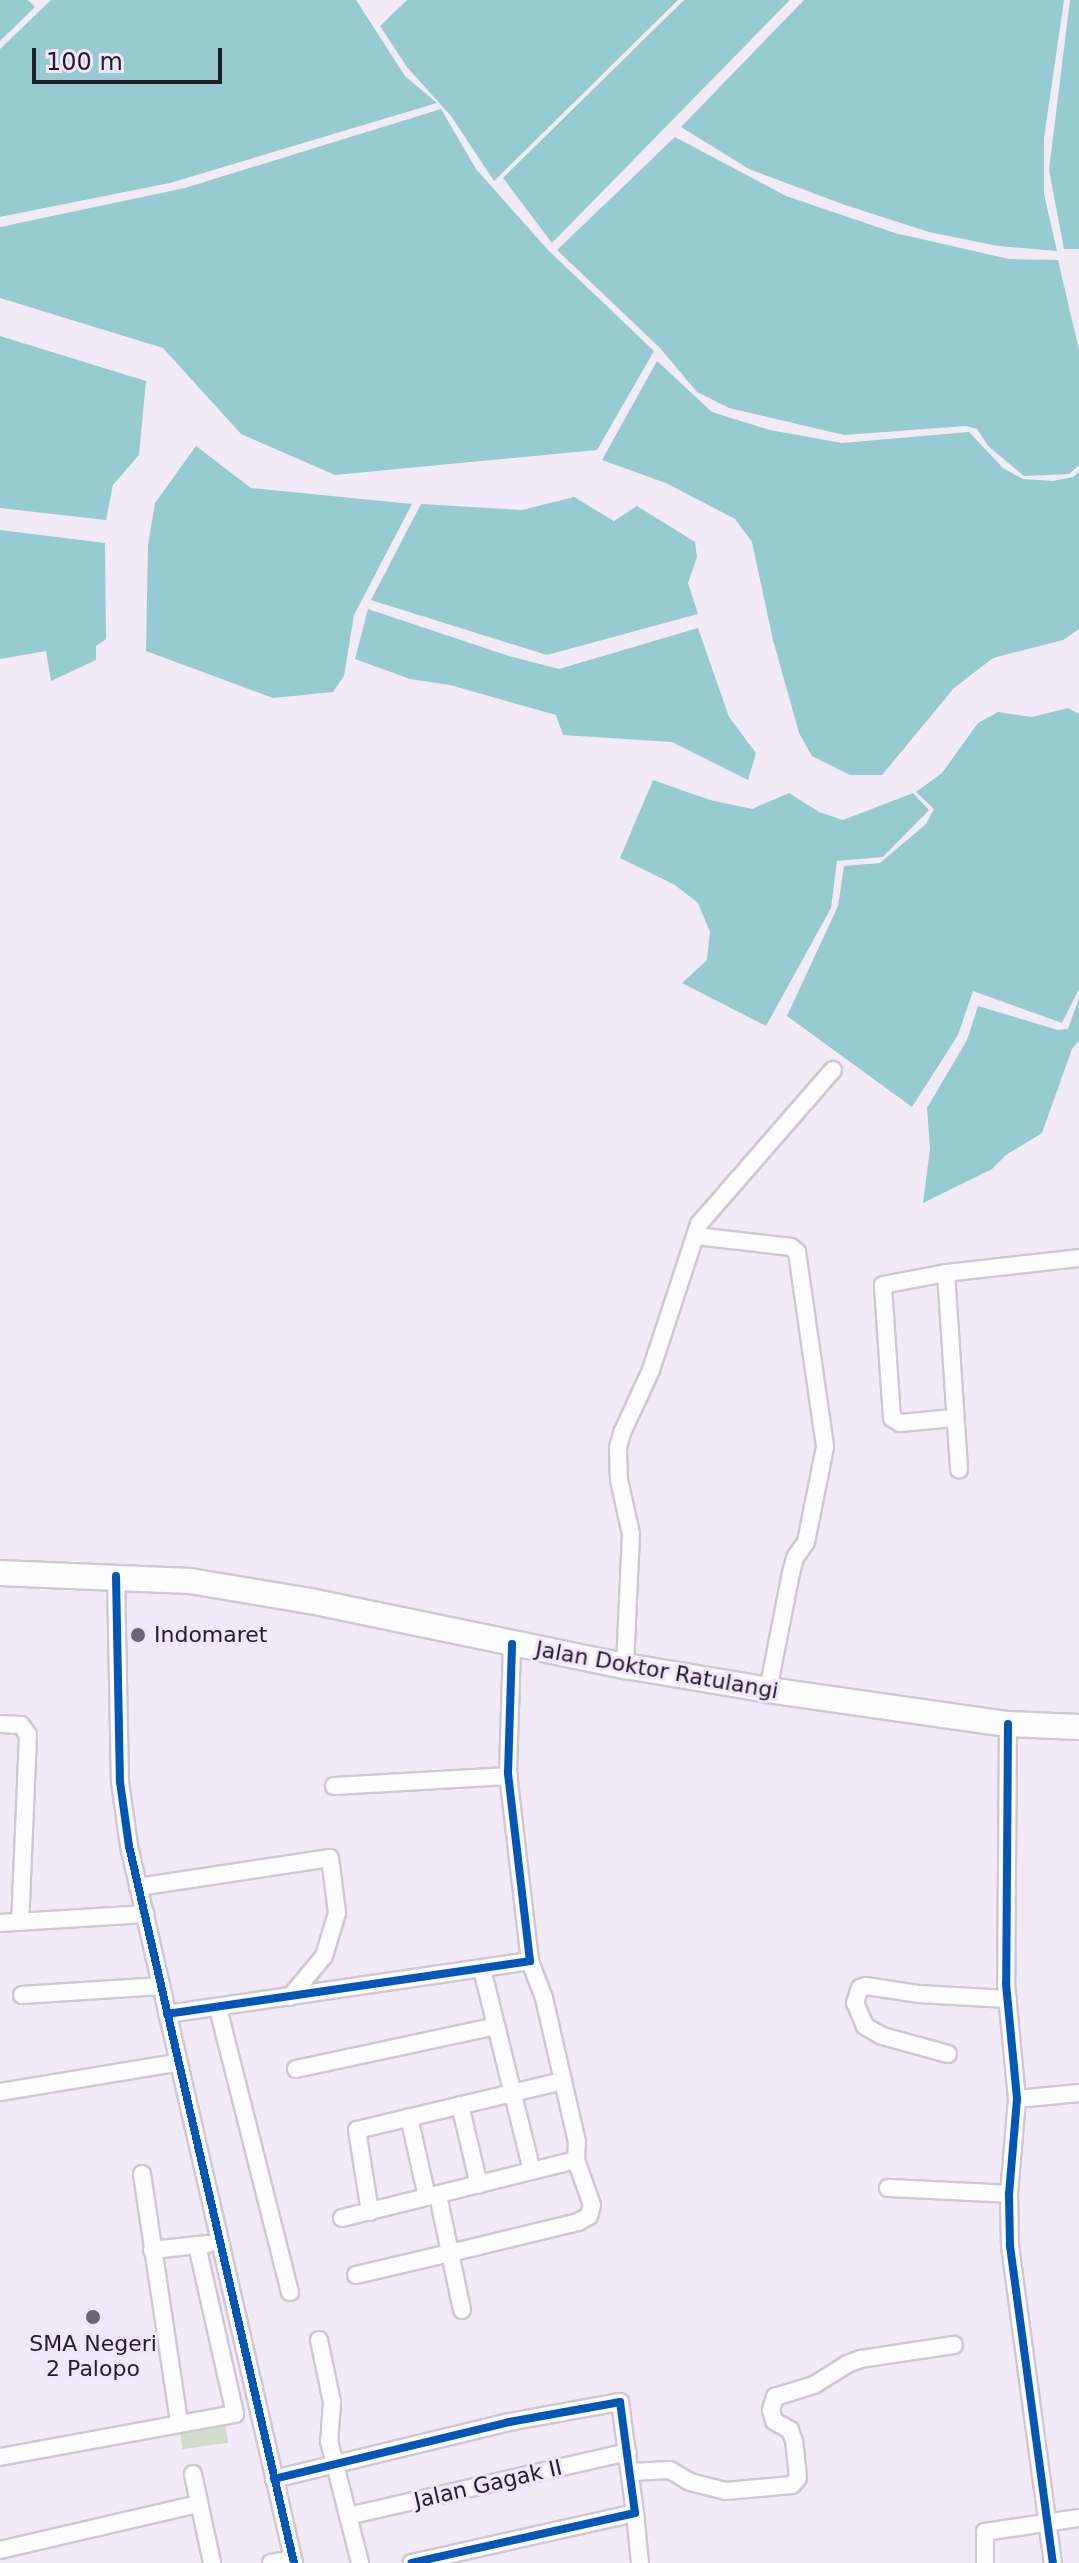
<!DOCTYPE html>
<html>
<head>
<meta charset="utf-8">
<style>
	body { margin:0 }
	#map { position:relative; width:1079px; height:2563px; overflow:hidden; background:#f2eaf6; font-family:"DejaVu Sans",sans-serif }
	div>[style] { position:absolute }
	.green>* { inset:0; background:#d2dccb; transform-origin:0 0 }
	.water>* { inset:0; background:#96cbd2 }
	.roads { filter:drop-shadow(2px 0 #cfc8d3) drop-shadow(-2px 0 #cfc8d3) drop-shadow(0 2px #cfc8d3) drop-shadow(0 -2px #cfc8d3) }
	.minor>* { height:16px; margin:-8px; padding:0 8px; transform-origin:8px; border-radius:8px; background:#fdfcfe }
	.highway>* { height:24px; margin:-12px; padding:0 12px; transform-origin:12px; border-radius:12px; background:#fdfcfe }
	.cycleway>* { height:8px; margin:-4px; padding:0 4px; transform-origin:4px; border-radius:4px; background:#0057b8 }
	.dots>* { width:22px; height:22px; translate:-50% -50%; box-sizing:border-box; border:4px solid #f3e5fb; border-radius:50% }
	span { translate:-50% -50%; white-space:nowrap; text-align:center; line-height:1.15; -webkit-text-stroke:6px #f3e5fb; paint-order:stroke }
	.poi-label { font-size:22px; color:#231d27 }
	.left { translate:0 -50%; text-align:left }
	.street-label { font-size:22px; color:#231d27 }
	.scale { position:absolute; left:32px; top:48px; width:190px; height:36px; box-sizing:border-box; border:4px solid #231d27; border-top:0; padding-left:10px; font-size:24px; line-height:28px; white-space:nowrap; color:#231d27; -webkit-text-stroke:6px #f3e5fb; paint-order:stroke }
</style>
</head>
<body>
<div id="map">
	<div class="green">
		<i style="left:225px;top:2422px;width:21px;height:46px;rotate:82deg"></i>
	</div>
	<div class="water">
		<i style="clip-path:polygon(0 0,28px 0,35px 7px,0 41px)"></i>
		<i style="clip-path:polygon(51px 0,356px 0,405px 76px,437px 103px,170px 183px,0 217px,0 49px)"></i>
		<i style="clip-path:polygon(407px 0,678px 0,494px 181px,451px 116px,407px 67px,380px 26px)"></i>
		<i style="clip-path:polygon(684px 0,790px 0,552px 243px,503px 178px)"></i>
		<i style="clip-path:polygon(804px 0,1064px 0,1044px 138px,1044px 194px,1057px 251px,998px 246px,929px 232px,845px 205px,749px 169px,681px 127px)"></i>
		<i style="clip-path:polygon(1070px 0,1079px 0,1079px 249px,1064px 249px,1049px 170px)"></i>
		<i style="clip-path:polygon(441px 109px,476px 169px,548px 250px,654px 351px,597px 450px,335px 475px,241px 434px,163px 348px,0 298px,0 227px,185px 188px)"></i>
		<i style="clip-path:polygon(675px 137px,786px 196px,895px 233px,1009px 259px,1058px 260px,1079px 350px,1079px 465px,1069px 474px,1024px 476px,988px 446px,977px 429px,966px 426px,844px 435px,729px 408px,697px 392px,660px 348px,557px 250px)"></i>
		<i style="clip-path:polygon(0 336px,146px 381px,139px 455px,113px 485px,106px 520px,0 508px)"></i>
		<i style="clip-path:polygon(657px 361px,712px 412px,770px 430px,842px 443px,969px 432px,1003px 468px,1023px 479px,1053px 481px,1073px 477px,1079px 472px,1079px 629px,1063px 640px,993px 658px,954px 688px,882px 775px,850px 775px,812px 756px,799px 733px,773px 640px,752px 542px,735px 519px,666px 483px,602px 460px)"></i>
		<i style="clip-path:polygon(196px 446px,251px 488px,412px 504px,354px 615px,344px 676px,333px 692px,273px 698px,146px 651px,148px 545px,155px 503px)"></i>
		<i style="clip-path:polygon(574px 497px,614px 521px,637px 506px,695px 542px,697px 557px,688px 583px,698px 614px,547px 655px,371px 600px,421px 504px,522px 510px)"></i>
		<i style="clip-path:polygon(0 530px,105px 543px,106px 639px,96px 646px,96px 660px,51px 681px,46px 651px,0 659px)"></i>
		<i style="clip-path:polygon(368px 609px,509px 656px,559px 669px,698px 628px,729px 717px,756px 753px,748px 780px,672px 742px,563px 735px,556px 715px,450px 685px,410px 679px,355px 659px)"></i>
		<i style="clip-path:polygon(1068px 708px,1079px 714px,1079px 989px,1062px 1023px,973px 991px,958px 1035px,912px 1107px,787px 1016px,838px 906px,844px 866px,880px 863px,926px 824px,934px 809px,916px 792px,942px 773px,978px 723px,998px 712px,1032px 717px)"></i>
		<i style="clip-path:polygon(653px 780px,710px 800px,752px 809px,789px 793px,819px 812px,843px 820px,913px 793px,929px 810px,883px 857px,837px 861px,831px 908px,766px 1026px,682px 983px,707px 960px,710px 932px,698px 903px,675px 885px,620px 858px)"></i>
		<i style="clip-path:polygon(1079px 998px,1079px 1041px,1072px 1049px,1042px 1133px,1006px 1155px,992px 1169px,923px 1203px,930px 1149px,927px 1108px,967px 1040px,978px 1006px,1058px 1030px,1068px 1029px)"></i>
	</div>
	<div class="roads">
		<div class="minor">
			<i style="left:696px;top:1236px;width:96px;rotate:6.6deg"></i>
			<i style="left:791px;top:1247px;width:8px;rotate:40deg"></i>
			<i style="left:797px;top:1252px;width:197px;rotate:81.8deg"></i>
			<i style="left:825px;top:1447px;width:97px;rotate:101.3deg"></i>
			<i style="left:806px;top:1542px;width:19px;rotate:125deg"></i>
			<i style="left:795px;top:1558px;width:16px;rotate:105deg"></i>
			<i style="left:791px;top:1573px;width:119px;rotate:101.1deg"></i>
			<i style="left:946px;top:1273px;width:197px;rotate:86.2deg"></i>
			<i style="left:954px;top:1418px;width:54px;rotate:174.7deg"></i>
			<i style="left:900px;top:1423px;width:9px;rotate:-148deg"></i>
			<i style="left:892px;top:1418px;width:133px;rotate:-93.9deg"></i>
			<i style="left:883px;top:1285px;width:64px;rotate:-10.8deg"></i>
			<i style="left:946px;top:1273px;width:134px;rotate:-6.4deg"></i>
			<i style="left:116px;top:1576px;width:206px;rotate:88.9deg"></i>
			<i style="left:120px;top:1782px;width:65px;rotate:82deg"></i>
			<i style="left:129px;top:1846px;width:736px;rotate:77.04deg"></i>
			<i style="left:625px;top:1666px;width:132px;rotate:-87.4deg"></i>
			<i style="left:631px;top:1534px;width:55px;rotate:-102.5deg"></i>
			<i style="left:619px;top:1480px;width:32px;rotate:-92deg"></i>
			<i style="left:618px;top:1448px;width:16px;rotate:-75deg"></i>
			<i style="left:622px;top:1433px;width:69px;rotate:-65.3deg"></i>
			<i style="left:651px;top:1370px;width:154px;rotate:-71.8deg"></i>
			<i style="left:699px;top:1224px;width:204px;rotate:-49deg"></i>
			<i style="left:0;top:1724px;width:21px;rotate:3deg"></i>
			<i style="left:21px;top:1725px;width:12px;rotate:55deg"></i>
			<i style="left:28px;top:1735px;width:187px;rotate:92.4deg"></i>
			<i style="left:1008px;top:1724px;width:260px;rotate:90.4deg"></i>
			<i style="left:1006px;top:1984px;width:116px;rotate:84.5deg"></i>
			<i style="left:1017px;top:2099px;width:95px;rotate:94.8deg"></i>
			<i style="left:1009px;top:2194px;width:52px;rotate:88.9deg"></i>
			<i style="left:1010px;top:2246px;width:320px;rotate:82.3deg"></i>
			<i style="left:334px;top:1786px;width:175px;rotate:-3.3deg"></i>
			<i style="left:138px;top:1887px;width:194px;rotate:-8.6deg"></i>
			<i style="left:330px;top:1858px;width:55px;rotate:82.7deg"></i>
			<i style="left:337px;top:1913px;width:45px;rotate:106.8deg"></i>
			<i style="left:324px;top:1956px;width:53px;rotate:129.7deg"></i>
			<i style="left:0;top:1923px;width:146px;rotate:-3.5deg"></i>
			<i style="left:482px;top:1969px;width:208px;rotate:76.1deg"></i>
			<i style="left:22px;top:1995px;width:139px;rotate:-3.7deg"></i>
			<i style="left:218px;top:2008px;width:293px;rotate:75.8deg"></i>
			<i style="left:167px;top:2014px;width:367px;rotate:-8.3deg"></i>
			<i style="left:530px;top:1961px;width:189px;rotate:-96.7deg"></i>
			<i style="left:508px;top:1773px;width:129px;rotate:-88.2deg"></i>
			<i style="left:948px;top:2054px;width:68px;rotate:-164.7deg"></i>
			<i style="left:882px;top:2036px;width:20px;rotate:-150deg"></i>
			<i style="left:865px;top:2026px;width:25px;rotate:-113deg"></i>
			<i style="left:855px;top:2003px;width:16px;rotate:-72deg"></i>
			<i style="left:860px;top:1988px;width:6px;rotate:-18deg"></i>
			<i style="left:866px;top:1986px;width:54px;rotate:8.6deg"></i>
			<i style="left:919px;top:1994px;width:89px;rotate:3.2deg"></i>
			<i style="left:296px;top:2069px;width:205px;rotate:-12.1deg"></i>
			<i style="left:0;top:2092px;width:178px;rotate:-9.4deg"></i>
			<i style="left:1017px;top:2099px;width:62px;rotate:-5.5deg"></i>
			<i style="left:460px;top:2105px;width:82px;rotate:76.6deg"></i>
			<i style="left:409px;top:2117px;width:82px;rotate:77.3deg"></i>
			<i style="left:142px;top:2174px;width:252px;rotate:81.5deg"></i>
			<i style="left:888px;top:2188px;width:121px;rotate:2.8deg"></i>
			<i style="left:370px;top:2212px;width:83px;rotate:-99deg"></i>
			<i style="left:357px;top:2130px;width:212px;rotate:-13.4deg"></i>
			<i style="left:342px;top:2218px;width:241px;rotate:-13.9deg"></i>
			<i style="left:152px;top:2250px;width:56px;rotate:-6.1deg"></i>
			<i style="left:356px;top:2275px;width:97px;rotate:-13.2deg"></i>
			<i style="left:450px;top:2253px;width:59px;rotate:-101.7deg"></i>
			<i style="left:462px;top:2310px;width:58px;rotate:-101.9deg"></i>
			<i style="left:450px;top:2253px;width:132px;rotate:-13.6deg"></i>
			<i style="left:578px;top:2222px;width:13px;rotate:-29deg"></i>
			<i style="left:589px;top:2216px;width:11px;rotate:-75deg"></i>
			<i style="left:592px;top:2205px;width:48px;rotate:-109.6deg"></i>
			<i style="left:576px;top:2160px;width:18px;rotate:-87deg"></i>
			<i style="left:577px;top:2142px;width:148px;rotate:-102.9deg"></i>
			<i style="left:544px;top:1998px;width:40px;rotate:-111deg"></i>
			<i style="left:319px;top:2340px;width:63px;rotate:78.2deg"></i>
			<i style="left:332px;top:2402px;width:39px;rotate:94deg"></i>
			<i style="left:329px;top:2441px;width:126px;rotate:75.7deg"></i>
			<i style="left:0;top:2457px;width:239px;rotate:-10.4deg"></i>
			<i style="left:235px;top:2414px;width:173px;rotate:-102.7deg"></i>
			<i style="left:630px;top:2472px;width:40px;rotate:-2.9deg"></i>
			<i style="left:670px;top:2470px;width:23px;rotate:31deg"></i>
			<i style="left:690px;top:2482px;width:37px;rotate:14deg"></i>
			<i style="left:726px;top:2491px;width:66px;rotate:-5.2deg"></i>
			<i style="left:792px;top:2485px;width:9px;rotate:-49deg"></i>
			<i style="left:798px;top:2478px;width:37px;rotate:-96deg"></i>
			<i style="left:794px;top:2441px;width:12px;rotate:-110deg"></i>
			<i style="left:790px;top:2430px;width:18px;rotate:-151deg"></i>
			<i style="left:774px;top:2421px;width:11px;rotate:-105deg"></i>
			<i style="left:771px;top:2410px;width:14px;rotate:-73deg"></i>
			<i style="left:775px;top:2397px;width:41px;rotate:-17.1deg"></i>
			<i style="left:814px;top:2385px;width:39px;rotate:-32deg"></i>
			<i style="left:847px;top:2364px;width:15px;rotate:-20deg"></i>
			<i style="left:861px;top:2359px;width:94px;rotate:-8.6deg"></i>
			<i style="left:193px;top:2474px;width:91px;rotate:77.9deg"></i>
			<i style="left:274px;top:2479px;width:242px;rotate:-13.6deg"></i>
			<i style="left:509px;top:2422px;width:113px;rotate:-10.2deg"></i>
			<i style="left:620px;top:2402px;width:112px;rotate:82.3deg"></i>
			<i style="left:635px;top:2513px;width:229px;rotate:167.4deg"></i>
			<i style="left:635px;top:2513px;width:50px;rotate:84.3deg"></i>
			<i style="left:348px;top:2516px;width:287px;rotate:-12.9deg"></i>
			<i style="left:0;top:2550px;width:202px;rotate:-13.1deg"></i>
			<i style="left:271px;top:2563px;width:22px;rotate:-10deg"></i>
			<i style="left:985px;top:2563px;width:31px;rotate:-90deg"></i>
			<i style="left:985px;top:2532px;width:95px;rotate:-8.5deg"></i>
		</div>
		<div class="highway">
			<i style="left:0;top:1573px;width:190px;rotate:2.4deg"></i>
			<i style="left:190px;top:1581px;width:122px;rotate:9.5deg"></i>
			<i style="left:310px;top:1601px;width:322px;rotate:11.7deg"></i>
			<i style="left:625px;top:1666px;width:145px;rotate:9.5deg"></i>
			<i style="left:768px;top:1690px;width:242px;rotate:8.1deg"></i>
			<i style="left:1008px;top:1724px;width:71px;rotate:2.4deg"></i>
		</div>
	</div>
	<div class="cycleway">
		<i style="left:116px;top:1576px;width:206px;rotate:88.9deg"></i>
		<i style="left:120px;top:1782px;width:65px;rotate:82deg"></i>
		<i style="left:129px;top:1846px;width:736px;rotate:77.04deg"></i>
		<i style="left:1008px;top:1724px;width:260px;rotate:90.4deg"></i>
		<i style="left:1006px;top:1984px;width:116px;rotate:84.5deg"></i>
		<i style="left:1017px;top:2099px;width:95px;rotate:94.8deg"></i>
		<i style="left:1009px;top:2194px;width:52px;rotate:88.9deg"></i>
		<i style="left:1010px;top:2246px;width:320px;rotate:82.3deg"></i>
		<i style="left:167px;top:2014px;width:367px;rotate:-8.3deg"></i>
		<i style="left:530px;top:1961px;width:189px;rotate:-96.7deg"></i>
		<i style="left:508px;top:1773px;width:129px;rotate:-88.2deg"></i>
		<i style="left:274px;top:2479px;width:242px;rotate:-13.6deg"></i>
		<i style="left:509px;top:2422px;width:113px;rotate:-10.2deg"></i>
		<i style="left:620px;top:2402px;width:112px;rotate:82.3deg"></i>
		<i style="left:635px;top:2513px;width:229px;rotate:167.4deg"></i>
	</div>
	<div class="dots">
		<i style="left:138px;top:1635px;background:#6b656f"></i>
		<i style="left:93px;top:2317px;background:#6b656f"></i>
	</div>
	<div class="poi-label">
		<span class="left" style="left:154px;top:1635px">Indomaret</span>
		<span style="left:93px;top:2356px">SMA Negeri<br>2 Palopo</span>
	</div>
	<div class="street-label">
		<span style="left:657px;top:1670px;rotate:10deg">Jalan Doktor Ratulangi</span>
		<span style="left:488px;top:2484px;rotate:-13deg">Jalan Gagak II</span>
	</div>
	<div class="scale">100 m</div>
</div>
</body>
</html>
